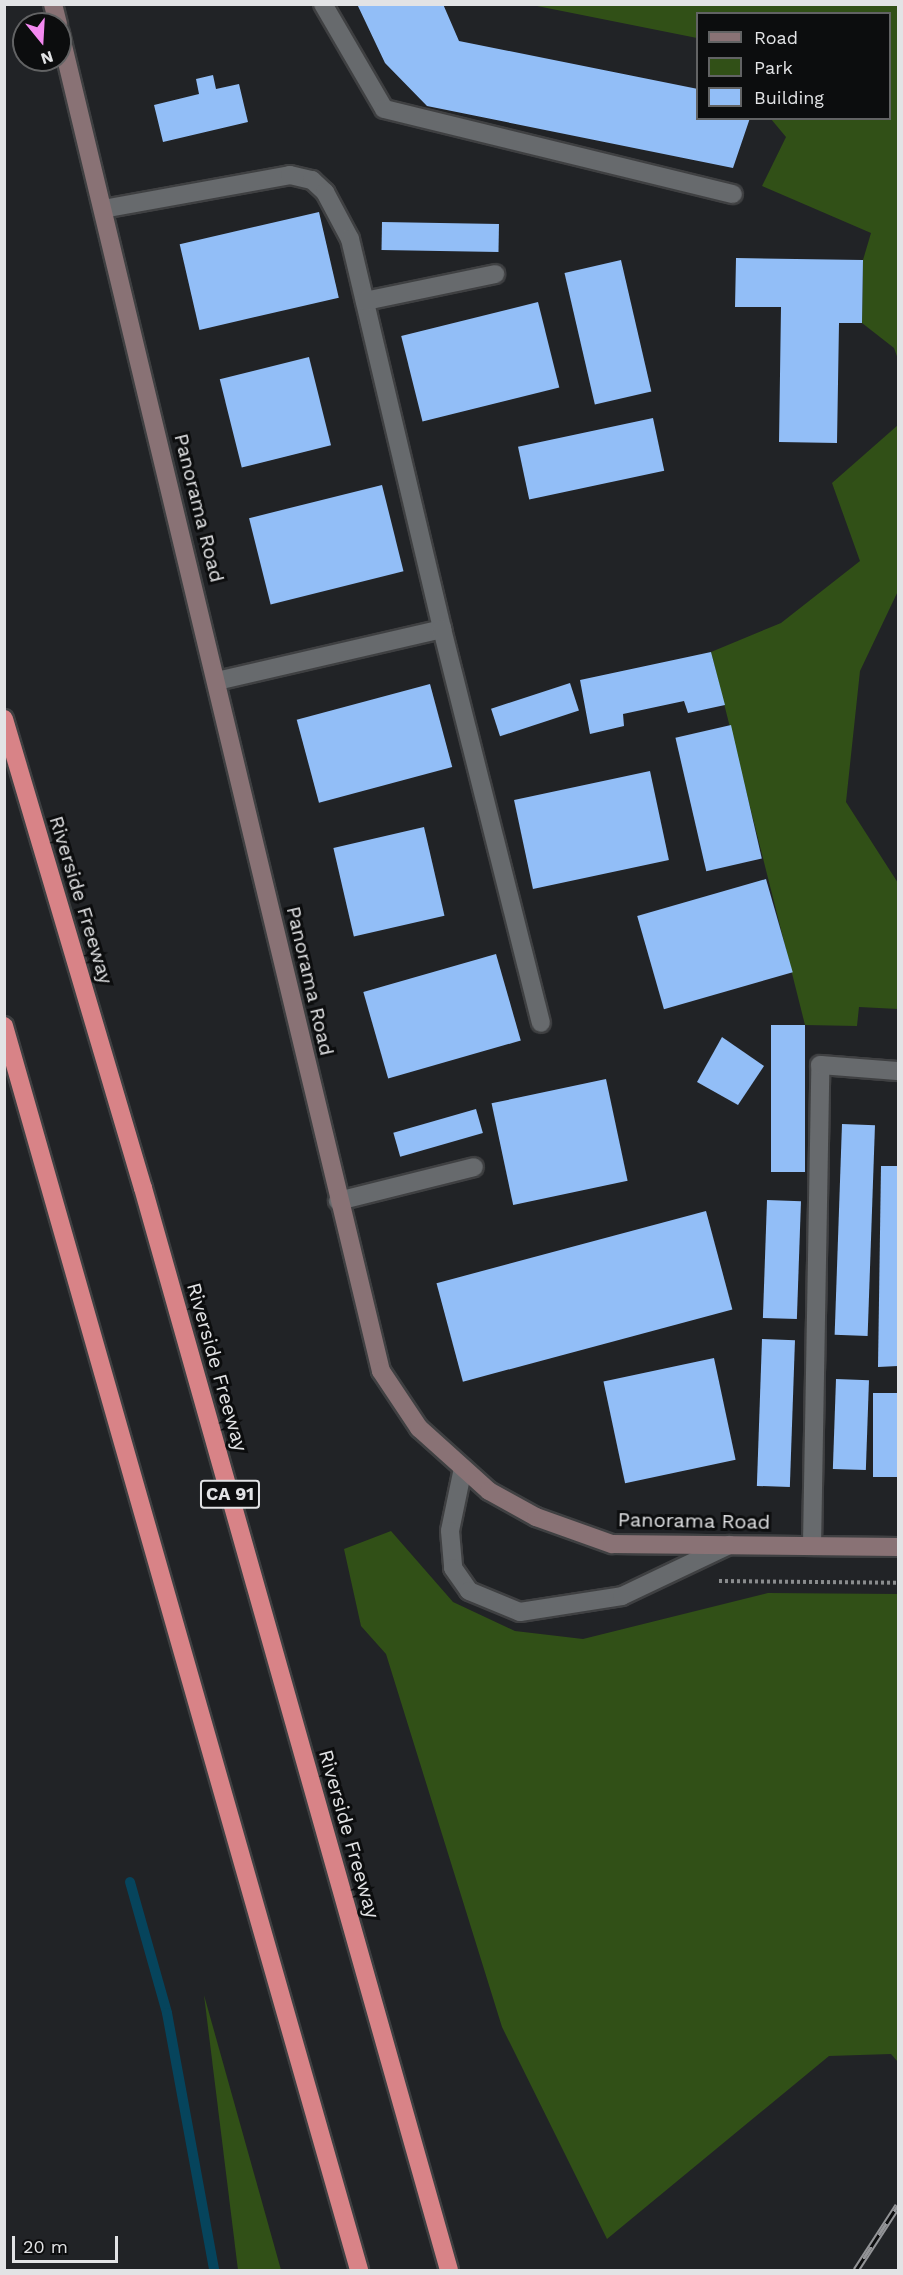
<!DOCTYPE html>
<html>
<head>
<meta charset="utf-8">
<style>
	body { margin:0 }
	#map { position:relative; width:903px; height:2275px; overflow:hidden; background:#212326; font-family:"Work Sans",sans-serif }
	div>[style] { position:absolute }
	.green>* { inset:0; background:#315017 }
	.stream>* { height:10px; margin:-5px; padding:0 5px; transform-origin:5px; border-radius:5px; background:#06445c }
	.building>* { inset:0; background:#92bef7; transform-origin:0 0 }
	.path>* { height:4px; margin-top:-2px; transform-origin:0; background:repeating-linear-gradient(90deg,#8a8c8e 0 3px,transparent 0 6px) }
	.roads { filter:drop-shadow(2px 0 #3f4042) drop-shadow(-2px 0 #3f4042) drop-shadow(0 2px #3f4042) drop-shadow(0 -2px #3f4042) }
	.lane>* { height:18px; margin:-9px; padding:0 9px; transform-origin:9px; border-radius:9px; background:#676a6d }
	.secondary>* { height:18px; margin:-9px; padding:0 9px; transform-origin:9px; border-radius:9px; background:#897275 }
	.highway>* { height:18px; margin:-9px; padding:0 9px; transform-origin:9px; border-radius:9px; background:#d88387 }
	.rail>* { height:7px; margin-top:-3.5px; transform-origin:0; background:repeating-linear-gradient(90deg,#0c0d0e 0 14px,#939497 0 28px); box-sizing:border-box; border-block:2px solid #939497 }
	span { translate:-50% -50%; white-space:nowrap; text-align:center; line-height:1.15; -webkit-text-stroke:6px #0c0d0e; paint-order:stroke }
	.shield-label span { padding:2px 4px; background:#0c0d0e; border:2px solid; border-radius:4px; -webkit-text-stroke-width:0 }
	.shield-label { font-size:18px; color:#e2e3e5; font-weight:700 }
	.street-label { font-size:20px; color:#e2e3e5 }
	.frame { position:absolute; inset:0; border:6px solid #e2e3e5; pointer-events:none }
	.legend { position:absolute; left:696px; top:12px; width:195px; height:108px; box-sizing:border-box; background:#0c0d0e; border:2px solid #626364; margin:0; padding:8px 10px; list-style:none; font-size:18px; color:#e2e3e5 }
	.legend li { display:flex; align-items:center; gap:12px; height:30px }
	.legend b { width:30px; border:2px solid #626364 }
	.north { position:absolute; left:12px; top:12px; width:60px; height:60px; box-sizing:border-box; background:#0c0d0e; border:2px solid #626364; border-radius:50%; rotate:162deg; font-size:16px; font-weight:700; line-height:24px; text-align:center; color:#e2e3e5 }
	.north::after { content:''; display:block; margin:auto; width:21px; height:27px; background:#f489f0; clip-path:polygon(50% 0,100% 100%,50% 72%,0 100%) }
	.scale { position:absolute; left:12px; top:2236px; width:106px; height:27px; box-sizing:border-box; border:3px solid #e2e3e5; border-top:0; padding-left:8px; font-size:18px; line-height:21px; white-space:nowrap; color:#e2e3e5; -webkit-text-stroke:4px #0c0d0e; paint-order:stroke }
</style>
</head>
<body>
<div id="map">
	<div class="green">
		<i style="clip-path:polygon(532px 5px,898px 5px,898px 359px,894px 348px,862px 323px,863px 260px,871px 233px,762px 186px,786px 137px,771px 119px,890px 118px,890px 14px,698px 14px,697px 38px)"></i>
		<i style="clip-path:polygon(898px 425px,898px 591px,860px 671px,846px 802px,898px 883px,898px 1009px,859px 1007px,857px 1026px,805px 1025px,711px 652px,781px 623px,860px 561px,832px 483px)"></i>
		<i style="clip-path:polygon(391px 1531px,453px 1602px,515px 1631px,583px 1639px,768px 1593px,898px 1594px,898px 2062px,891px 2054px,829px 2056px,607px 2239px,502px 2027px,386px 1654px,361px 1626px,344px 1549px)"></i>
		<i style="clip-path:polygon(204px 1995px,281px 2270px,238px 2270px)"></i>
	</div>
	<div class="stream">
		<i style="left:130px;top:1882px;width:136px;rotate:74.2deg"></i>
		<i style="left:167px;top:2013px;width:261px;rotate:79.6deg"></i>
	</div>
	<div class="building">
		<i style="clip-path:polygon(357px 4px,443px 4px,459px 41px,698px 89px,698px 118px,750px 118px,733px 168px,427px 106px,385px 63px)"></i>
		<i style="clip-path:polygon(213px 75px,216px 89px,239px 84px,248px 122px,163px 142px,154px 105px,199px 94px,196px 79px)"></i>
		<i style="left:319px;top:212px;width:88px;height:143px;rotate:77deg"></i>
		<i style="left:382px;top:222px;width:117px;height:28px;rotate:1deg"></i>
		<i style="clip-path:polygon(736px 258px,863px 260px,862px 323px,839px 323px,837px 443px,779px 442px,781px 307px,735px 307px)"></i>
		<i style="left:621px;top:260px;width:135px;height:58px;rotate:77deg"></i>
		<i style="left:538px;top:302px;width:88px;height:141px;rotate:76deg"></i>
		<i style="left:309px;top:357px;width:91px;height:92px;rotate:76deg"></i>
		<i style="left:653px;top:418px;width:54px;height:138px;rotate:78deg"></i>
		<i style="left:382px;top:485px;width:89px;height:137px;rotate:76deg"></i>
		<i style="clip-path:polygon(711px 652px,725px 705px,688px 713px,684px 701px,623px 714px,624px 726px,590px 734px,580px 680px)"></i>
		<i style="left:570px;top:683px;width:29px;height:83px;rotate:72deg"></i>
		<i style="left:430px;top:684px;width:86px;height:138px;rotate:75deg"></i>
		<i style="left:731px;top:725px;width:137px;height:57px;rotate:77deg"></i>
		<i style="left:650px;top:771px;width:91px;height:139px;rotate:78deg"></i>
		<i style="left:424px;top:827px;width:91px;height:93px;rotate:77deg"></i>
		<i style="left:766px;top:879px;width:97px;height:134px;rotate:74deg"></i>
		<i style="left:496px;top:954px;width:90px;height:138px;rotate:74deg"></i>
		<i style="left:771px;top:1025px;width:34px;height:147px"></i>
		<i style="clip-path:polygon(722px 1037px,764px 1066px,738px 1105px,697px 1082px)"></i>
		<i style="left:606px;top:1079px;width:104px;height:117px;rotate:78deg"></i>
		<i style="left:476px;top:1109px;width:25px;height:86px;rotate:74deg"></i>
		<i style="left:842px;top:1124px;width:33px;height:211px;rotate:2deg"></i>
		<i style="clip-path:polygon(881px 1166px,898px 1166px,898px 1366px,878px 1367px)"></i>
		<i style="left:767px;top:1200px;width:34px;height:118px;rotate:2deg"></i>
		<i style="left:706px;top:1211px;width:102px;height:279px;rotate:75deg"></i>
		<i style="left:762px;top:1339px;width:33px;height:147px;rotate:2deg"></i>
		<i style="left:714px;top:1358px;width:104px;height:113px;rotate:78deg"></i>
		<i style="left:836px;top:1379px;width:33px;height:90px;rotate:2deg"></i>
		<i style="left:873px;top:1393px;width:25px;height:84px"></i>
	</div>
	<div class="path">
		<i style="left:719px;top:1581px;width:179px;rotate:0.6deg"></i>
	</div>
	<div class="roads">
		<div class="lane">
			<i style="left:323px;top:4px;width:121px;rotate:59.8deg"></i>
			<i style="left:384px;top:109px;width:359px;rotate:13.7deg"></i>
			<i style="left:103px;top:209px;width:190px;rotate:-10.3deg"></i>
			<i style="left:290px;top:175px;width:23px;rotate:13deg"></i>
			<i style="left:312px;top:180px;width:18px;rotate:43deg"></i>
			<i style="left:325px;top:192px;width:53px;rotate:62deg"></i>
			<i style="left:350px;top:239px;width:401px;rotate:76.7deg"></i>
			<i style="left:365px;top:301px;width:133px;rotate:-11.7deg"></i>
			<i style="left:217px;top:681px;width:231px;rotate:-13deg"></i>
			<i style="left:442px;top:629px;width:406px;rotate:75.9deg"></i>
			<i style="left:338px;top:1201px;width:140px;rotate:-14deg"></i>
			<i style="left:463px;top:1468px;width:64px;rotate:101.7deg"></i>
			<i style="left:450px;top:1531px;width:37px;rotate:85deg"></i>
			<i style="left:453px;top:1568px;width:28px;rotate:55deg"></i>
			<i style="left:469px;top:1591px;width:55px;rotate:22.4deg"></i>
			<i style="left:520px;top:1612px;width:103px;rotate:-8.9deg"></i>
			<i style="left:622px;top:1596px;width:119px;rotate:-25.5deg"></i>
			<i style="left:812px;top:1546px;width:481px;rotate:-89deg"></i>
			<i style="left:820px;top:1065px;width:78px;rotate:4.4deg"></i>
		</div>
		<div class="secondary">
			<i style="left:53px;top:4px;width:21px;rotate:76deg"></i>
			<i style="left:60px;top:33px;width:1376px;rotate:76.51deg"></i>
			<i style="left:381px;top:1371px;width:69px;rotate:56.3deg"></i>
			<i style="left:419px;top:1428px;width:94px;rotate:42deg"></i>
			<i style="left:489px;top:1491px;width:54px;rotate:29deg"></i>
			<i style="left:536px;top:1517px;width:81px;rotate:19.6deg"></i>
			<i style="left:612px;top:1544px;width:286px;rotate:0.6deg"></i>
		</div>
		<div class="highway">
			<i style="left:4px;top:719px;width:489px;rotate:73.5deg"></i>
			<i style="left:143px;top:1188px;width:1124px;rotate:74.21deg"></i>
			<i style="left:4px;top:1026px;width:1294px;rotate:74.07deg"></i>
		</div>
	</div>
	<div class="rail">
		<i style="left:856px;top:2270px;width:77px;rotate:-57.1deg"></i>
	</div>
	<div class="shield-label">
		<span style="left:230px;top:1494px">CA 91</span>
	</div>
	<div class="street-label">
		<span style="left:199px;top:508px;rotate:76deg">Panorama Road</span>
		<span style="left:81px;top:900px;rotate:73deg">Riverside Freeway</span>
		<span style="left:310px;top:981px;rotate:77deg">Panorama Road</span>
		<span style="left:217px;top:1367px;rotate:74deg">Riverside Freeway</span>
		<span style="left:694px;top:1521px;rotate:1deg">Panorama Road</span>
		<span style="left:349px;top:1834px;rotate:74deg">Riverside Freeway</span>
	</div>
	<div class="frame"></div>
	<ul class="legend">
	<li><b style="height:8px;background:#897275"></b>Road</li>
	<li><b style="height:16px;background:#315017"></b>Park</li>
	<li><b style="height:16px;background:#92bef7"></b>Building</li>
	</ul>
	<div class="north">N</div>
	<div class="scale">20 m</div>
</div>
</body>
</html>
